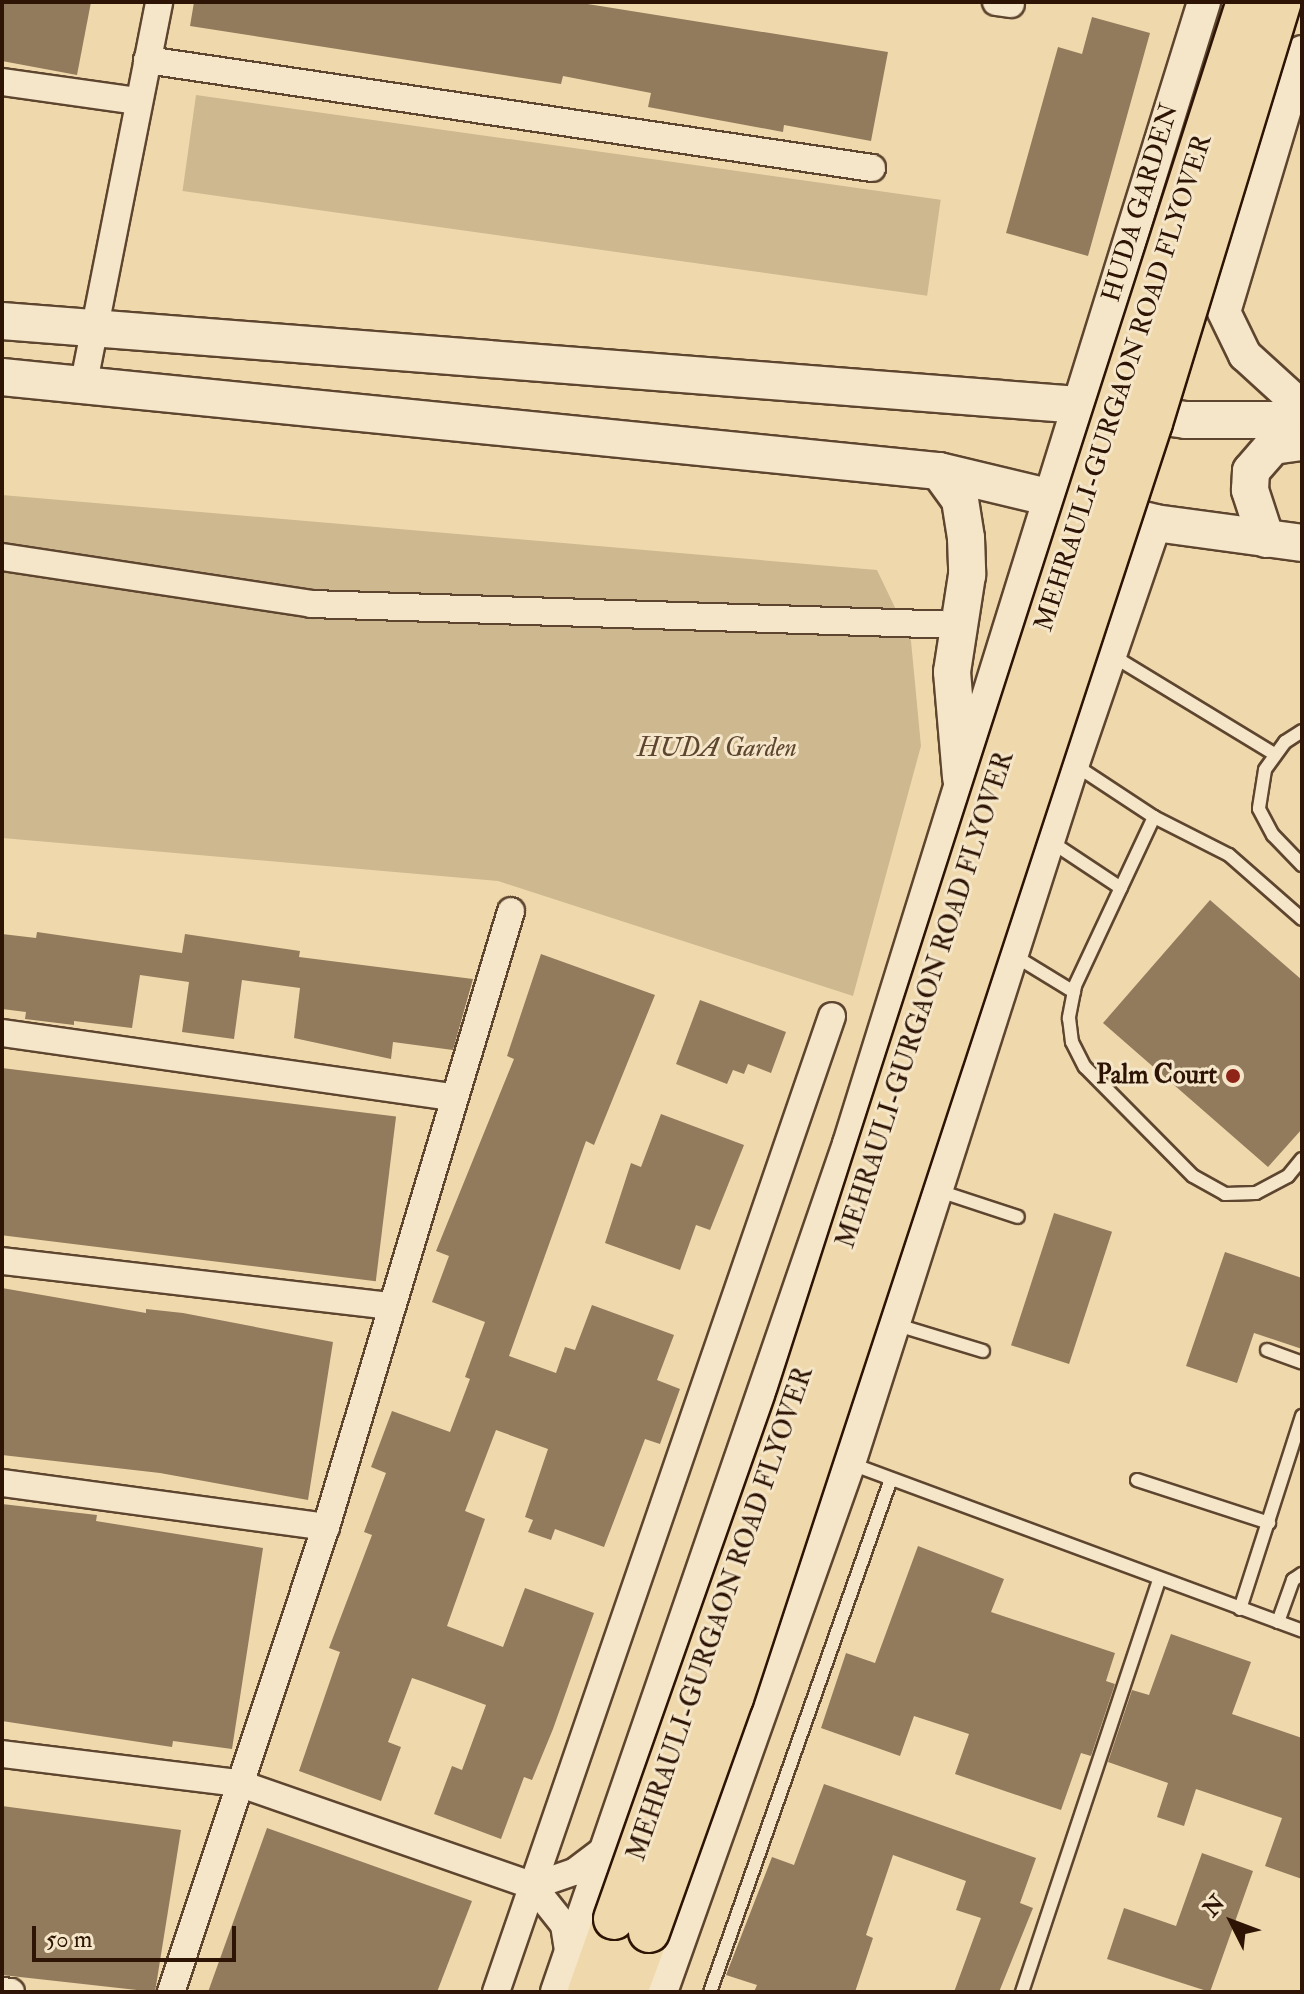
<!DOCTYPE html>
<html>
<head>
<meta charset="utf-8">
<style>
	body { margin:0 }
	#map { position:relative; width:1304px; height:1994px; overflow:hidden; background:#efd9ac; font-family:"IM FELL Double Pica",serif }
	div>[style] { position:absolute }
	.green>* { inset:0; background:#ceb890; transform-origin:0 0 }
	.building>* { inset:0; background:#927a5c; transform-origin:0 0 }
	.roads { filter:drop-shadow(2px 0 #5e452f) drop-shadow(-2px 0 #5e452f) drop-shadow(0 2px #5e452f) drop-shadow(0 -2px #5e452f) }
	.service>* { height:12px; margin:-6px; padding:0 6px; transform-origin:6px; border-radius:6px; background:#f5e6c9 }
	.minor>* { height:26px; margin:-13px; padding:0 13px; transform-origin:13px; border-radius:13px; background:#f5e6c9 }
	.tertiary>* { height:32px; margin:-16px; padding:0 16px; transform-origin:16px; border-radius:16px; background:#f5e6c9 }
	.secondary>* { height:36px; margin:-18px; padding:0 18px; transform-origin:18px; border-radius:18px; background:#f5e6c9 }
	.primary>* { height:40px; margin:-20px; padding:0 20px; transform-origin:20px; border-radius:20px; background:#efd9ac }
	.bridges { filter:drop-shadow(2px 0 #2d1405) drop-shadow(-2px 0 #2d1405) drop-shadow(0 2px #2d1405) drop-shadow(0 -2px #2d1405) }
	.primary-bridge>* { height:40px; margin:-20px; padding:0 20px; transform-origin:20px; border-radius:20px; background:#efd9ac }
	.dots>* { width:22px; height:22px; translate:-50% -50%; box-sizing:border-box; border:4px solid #f5e6c9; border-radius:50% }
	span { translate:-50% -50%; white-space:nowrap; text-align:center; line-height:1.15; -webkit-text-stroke:6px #f5e6c9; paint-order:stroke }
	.street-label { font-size:26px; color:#2d1405 }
	.park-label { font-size:26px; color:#5d452f; font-style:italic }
	.poi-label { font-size:26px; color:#2d1405; font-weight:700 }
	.right { translate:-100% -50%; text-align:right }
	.frame { position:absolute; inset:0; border:4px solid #2d1405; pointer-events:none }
	.north { position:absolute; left:1192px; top:1882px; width:80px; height:80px; -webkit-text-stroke:6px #f5e6c9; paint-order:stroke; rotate:312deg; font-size:22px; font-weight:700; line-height:32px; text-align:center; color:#2d1405 }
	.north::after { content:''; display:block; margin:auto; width:28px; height:36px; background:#2d1405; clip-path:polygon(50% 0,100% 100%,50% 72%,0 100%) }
	.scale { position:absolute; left:32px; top:1926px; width:204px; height:36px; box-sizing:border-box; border:4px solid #2d1405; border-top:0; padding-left:10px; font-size:24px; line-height:28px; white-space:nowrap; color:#2d1405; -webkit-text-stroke:6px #f5e6c9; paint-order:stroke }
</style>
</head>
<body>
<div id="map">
	<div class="green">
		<i style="left:196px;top:95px;width:752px;height:97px;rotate:8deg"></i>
		<i style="clip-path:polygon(2px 495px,877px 570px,911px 641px,921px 746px,853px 996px,498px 881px,2px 838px)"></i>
	</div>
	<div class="building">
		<i style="clip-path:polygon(2px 2px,91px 2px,77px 75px,2px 61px)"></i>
		<i style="clip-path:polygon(194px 2px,575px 2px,888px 52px,871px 141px,784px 125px,783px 132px,648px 107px,651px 93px,563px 76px,561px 84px,190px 26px)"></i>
		<i style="clip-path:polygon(1092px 17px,1150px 33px,1088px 256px,1006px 233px,1058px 47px,1082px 54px)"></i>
		<i style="clip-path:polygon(1210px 900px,1302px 980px,1302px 1129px,1268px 1167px,1103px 1023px)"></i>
		<i style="clip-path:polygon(37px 932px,182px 953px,185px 934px,300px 951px,299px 957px,473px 979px,453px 1050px,393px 1042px,391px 1059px,294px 1038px,300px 988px,242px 980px,234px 1039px,182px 1032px,189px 982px,140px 975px,132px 1028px,74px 1021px,74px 1025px,25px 1019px,26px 1012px,2px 1009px,2px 934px,36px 938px)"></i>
		<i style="clip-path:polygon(541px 954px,655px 995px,594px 1145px,586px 1141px,509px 1356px,556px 1373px,565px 1347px,575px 1350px,592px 1305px,674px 1335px,657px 1380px,680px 1389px,660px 1444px,645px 1439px,604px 1547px,555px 1529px,551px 1540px,528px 1532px,533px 1520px,525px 1517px,548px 1449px,496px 1430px,465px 1511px,485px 1519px,447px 1626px,503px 1647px,525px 1588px,594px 1613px,553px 1729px,532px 1780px,524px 1777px,501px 1839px,434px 1814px,452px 1766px,462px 1770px,486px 1705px,424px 1682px,412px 1678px,388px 1742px,401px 1747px,381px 1801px,299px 1771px,340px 1652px,329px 1648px,372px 1535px,364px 1532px,386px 1473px,371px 1467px,392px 1411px,450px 1432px,470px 1379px,465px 1377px,485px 1322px,432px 1302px,449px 1256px,436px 1251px,514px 1059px,507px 1056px)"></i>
		<i style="clip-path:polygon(700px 1000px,786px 1032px,771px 1073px,748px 1064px,744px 1074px,733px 1070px,727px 1084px,676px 1064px)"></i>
		<i style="left:2px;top:1068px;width:397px;height:166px;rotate:7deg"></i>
		<i style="clip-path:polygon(661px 1114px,744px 1145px,710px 1230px,696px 1225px,680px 1270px,605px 1243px,631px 1163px,641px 1167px)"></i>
		<i style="left:1054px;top:1213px;width:61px;height:139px;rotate:18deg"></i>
		<i style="clip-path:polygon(1225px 1252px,1302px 1278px,1302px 1349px,1254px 1333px,1237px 1383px,1186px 1366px)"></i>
		<i style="clip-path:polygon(2px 1288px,146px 1313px,146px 1309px,183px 1313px,333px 1342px,308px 1500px,160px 1473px,2px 1455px)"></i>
		<i style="clip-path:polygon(2px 1504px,97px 1515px,96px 1521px,263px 1548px,232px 1749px,173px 1741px,172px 1747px,2px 1721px)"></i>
		<i style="clip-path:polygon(918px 1546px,1004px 1579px,991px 1612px,1115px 1653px,1106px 1681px,1115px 1684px,1091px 1756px,1081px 1753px,1061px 1810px,955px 1774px,969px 1734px,914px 1716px,900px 1756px,821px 1728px,846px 1653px,875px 1663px)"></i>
		<i style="clip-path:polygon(1171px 1634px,1251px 1662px,1232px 1714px,1302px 1738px,1302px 1879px,1265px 1866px,1282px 1818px,1196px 1789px,1184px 1826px,1157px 1817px,1168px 1783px,1108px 1762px,1132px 1690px,1149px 1695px)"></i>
		<i style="clip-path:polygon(824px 1784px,1036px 1858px,1020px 1903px,1033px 1908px,999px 1992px,954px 1992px,981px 1918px,956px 1910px,966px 1881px,893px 1855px,866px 1935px,873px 1938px,855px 1992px,754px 1992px,757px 1985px,726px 1975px,772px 1857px,794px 1865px)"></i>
		<i style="clip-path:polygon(2px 1806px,181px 1830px,155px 1992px,2px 1975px)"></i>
		<i style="clip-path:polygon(267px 1828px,472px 1901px,437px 1992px,208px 1992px)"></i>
		<i style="clip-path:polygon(1202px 1853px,1253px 1871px,1210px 1992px,1107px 1959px,1124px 1908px,1176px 1926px)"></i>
	</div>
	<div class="roads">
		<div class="service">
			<i style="left:1113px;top:656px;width:188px;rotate:31.3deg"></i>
			<i style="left:1302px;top:731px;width:20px;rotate:147deg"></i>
			<i style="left:1285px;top:742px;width:34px;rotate:126deg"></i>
			<i style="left:1265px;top:770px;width:39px;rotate:99deg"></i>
			<i style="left:1259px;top:809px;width:30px;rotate:62deg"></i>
			<i style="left:1273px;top:835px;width:42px;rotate:46deg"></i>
			<i style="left:1075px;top:765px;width:95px;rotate:33.4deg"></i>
			<i style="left:1154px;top:817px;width:84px;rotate:26.9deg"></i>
			<i style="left:1229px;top:855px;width:97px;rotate:41.2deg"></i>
			<i style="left:1154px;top:817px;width:187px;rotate:115.1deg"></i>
			<i style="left:1075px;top:986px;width:33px;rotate:101deg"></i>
			<i style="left:1069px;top:1018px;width:24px;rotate:83deg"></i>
			<i style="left:1072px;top:1042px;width:28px;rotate:63deg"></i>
			<i style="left:1085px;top:1067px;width:153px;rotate:45.3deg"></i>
			<i style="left:1193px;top:1176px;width:37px;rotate:29deg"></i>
			<i style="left:1225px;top:1194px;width:31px;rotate:-2deg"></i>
			<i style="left:1256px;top:1193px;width:36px;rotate:-28deg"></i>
			<i style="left:1288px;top:1176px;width:22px;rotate:-51deg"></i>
			<i style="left:1050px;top:841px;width:85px;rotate:33.5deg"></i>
			<i style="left:1015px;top:956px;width:69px;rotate:31.4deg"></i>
			<i style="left:936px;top:1190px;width:86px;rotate:18.2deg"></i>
			<i style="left:894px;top:1324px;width:93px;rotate:16.9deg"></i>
			<i style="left:1267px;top:1350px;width:37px;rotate:20deg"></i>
			<i style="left:849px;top:1463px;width:483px;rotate:20.3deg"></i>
			<i style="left:1137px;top:1480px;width:139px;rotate:18deg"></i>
			<i style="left:1240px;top:1609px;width:203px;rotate:-72.2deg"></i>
			<i style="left:1278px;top:1622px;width:45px;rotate:-70.3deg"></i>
			<i style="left:1293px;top:1580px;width:11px;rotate:-34deg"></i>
			<i style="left:710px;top:1992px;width:544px;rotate:-70.57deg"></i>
			<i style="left:1022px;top:1992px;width:434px;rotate:-71.6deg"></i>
		</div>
		<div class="minor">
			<i style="left:996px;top:2px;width:15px;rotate:8deg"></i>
			<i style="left:147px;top:60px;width:733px;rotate:8.47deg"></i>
			<i style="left:2px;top:82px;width:137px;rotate:8deg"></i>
			<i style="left:83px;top:387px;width:392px;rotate:-78.8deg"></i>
			<i style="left:2px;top:557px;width:313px;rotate:8.6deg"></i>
			<i style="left:311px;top:604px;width:646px;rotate:1.86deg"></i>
			<i style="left:2px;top:1033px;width:454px;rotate:8.1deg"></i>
			<i style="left:2px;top:1261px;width:392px;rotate:6.6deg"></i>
			<i style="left:2px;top:1483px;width:327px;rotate:7.7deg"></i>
			<i style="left:2px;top:1754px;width:238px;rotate:7deg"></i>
			<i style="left:238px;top:1783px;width:312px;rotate:19.2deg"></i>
			<i style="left:533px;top:1886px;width:50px;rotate:51.5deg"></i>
			<i style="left:564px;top:1925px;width:32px;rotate:81deg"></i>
			<i style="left:533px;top:1886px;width:43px;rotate:-18.9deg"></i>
			<i style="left:574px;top:1872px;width:41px;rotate:-37.1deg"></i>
			<i style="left:2px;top:1991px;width:9px;rotate:6deg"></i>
			<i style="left:171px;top:1992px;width:490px;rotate:-71.6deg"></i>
			<i style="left:326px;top:1527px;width:643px;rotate:-73.28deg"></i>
			<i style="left:496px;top:1992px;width:1032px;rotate:-71deg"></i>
		</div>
		<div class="tertiary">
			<i style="left:1302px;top:52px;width:271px;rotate:106.7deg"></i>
			<i style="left:1224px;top:312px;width:48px;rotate:64deg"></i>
			<i style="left:1245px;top:355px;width:77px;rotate:42.4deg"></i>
			<i style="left:557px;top:1992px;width:897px;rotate:-71deg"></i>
			<i style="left:849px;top:1144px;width:1196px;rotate:-72.73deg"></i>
			<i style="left:661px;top:1992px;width:561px;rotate:-70.44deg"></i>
			<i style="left:849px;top:1463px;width:735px;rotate:-72.26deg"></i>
			<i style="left:1073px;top:763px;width:254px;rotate:-71.1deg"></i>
		</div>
		<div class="secondary">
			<i style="left:2px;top:321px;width:1079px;rotate:4.46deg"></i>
			<i style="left:1078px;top:405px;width:109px;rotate:7.9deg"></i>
			<i style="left:1186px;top:420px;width:116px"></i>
			<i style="left:2px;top:377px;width:942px;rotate:5.73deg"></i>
			<i style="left:939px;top:471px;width:222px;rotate:13.5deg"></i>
			<i style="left:1155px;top:523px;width:148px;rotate:7.7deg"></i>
			<i style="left:939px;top:471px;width:36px;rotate:54deg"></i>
			<i style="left:960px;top:500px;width:38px;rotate:81deg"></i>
			<i style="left:966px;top:538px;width:37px;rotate:88deg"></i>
			<i style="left:967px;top:575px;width:98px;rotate:98.8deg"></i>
			<i style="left:952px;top:672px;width:106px;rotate:85.1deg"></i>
			<i style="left:1266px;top:539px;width:52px;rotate:-108.1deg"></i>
			<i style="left:1250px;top:490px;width:19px;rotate:-87deg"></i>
			<i style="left:1251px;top:471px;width:33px;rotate:-49deg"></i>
			<i style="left:1273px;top:446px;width:29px;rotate:-8deg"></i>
		</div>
		<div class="primary">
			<i style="left:588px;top:1992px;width:77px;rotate:-70.4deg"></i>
			<i style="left:627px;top:1992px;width:64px;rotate:-69.9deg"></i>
		</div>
	</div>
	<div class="bridges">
		<div class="primary-bridge">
			<i style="left:614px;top:1919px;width:547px;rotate:-70.57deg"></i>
			<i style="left:796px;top:1403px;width:1472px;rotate:-72.16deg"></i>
			<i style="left:649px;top:1932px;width:249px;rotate:-70.3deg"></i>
			<i style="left:733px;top:1698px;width:1342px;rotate:-71.81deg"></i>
			<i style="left:1152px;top:423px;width:440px;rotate:-73deg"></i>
		</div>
	</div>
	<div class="dots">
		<i style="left:1233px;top:1076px;background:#8f2418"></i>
	</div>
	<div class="street-label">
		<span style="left:1141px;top:203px;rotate:-73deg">HUDA GARDEN</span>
		<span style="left:1124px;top:383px;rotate:-72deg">MEHRAULI-GURGAON ROAD FLYOVER</span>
		<span style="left:926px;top:1000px;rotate:-72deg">MEHRAULI-GURGAON ROAD FLYOVER</span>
		<span style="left:721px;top:1614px;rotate:-71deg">MEHRAULI-GURGAON ROAD FLYOVER</span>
	</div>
	<div class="park-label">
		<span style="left:717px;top:749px">HUDA Garden</span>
	</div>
	<div class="poi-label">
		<span class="right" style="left:1217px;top:1076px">Palm Court</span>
	</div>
	<div class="frame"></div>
	<div class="north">N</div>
	<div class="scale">50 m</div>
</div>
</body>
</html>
